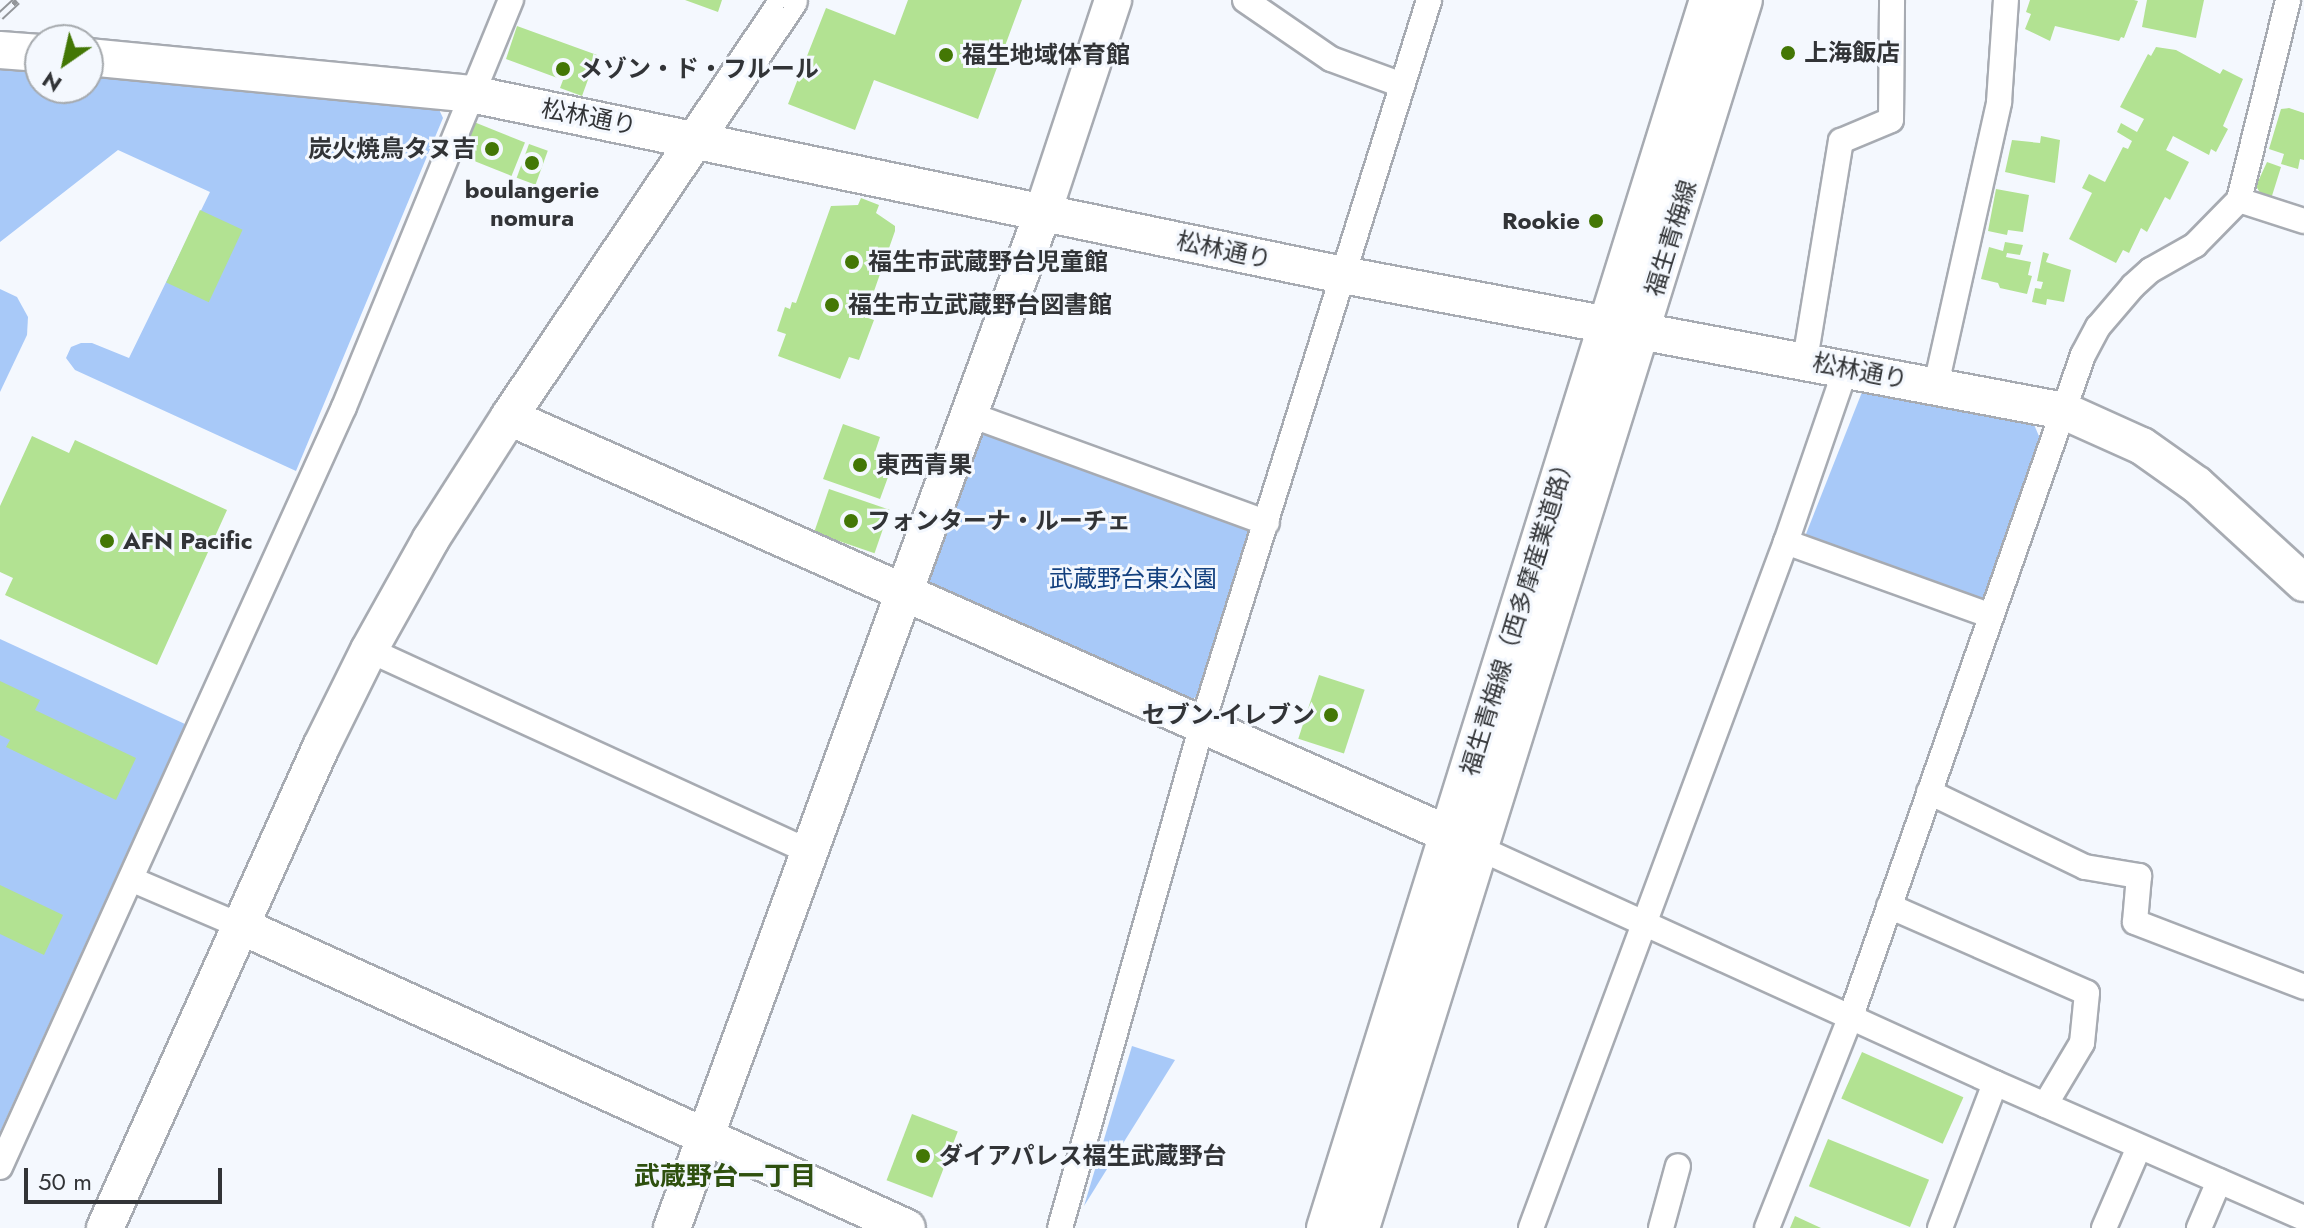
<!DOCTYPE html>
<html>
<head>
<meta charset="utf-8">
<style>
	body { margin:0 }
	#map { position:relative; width:2304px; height:1228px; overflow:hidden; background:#f4f8fe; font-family:Jost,"Noto Sans JP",sans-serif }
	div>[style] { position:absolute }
	.green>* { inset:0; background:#a8c9f8 }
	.building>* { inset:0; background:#b2e292; transform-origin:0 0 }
	.roads { filter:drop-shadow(2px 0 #a7abb2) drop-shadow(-2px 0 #a7abb2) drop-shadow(0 2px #a7abb2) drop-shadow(0 -2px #a7abb2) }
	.street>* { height:24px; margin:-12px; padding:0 12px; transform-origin:12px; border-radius:12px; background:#fff }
	.secondary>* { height:36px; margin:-18px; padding:0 18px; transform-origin:18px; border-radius:18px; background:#fff }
	.rail>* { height:9px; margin-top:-4.5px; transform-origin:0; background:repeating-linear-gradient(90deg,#f4f8fe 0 18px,#93969a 0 36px); box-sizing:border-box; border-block:2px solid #93969a }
	.dots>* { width:22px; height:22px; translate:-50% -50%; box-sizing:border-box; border:4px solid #f4f8fe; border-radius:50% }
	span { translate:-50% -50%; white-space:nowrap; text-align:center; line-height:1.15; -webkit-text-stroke:6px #f4f8fe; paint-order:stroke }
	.poi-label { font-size:24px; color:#323437; font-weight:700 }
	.left { translate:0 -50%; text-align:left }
	.right { translate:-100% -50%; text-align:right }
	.street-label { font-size:24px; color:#323437 }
	.park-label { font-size:24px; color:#13407f }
	.neighbourhood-label { font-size:26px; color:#2e500f; font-weight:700 }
	.north { position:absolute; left:24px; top:24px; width:80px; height:80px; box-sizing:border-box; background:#f4f8fe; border:2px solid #a6aaae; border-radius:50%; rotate:214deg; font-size:22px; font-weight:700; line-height:32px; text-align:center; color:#323437 }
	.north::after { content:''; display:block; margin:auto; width:28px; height:36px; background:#437705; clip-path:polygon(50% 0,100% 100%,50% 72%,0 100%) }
	.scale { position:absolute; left:24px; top:1168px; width:198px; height:36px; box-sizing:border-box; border:4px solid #323437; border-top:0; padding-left:10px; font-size:24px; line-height:28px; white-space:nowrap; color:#323437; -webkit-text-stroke:6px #f4f8fe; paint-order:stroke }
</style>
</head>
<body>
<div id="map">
	<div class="green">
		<i style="clip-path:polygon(0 65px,40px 68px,40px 88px,88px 88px,88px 73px,436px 103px,443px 118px,296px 471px,75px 370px,66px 358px,71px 347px,81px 343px,92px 343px,129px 358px,210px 192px,118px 150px,0 242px)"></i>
		<i style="clip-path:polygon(0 289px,17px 297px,28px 317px,27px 335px,0 392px)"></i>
		<i style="clip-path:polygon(1864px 387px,2032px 420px,2042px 443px,1988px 604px,1804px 539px)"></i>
		<i style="clip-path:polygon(982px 428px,1247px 525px,1252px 535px,1199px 695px,1187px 702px,928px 586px,924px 579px)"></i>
		<i style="clip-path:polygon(0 639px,185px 724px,0 1132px)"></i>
		<i style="clip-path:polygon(1132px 1046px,1175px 1060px,1084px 1206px)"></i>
	</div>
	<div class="building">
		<i style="clip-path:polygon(685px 0,722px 0,718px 12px)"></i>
		<i style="clip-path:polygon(908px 0,1022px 0,978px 119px,874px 80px,855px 130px,788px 104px,826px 8px,895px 35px)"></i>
		<i style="clip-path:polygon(2030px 0,2134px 0,2138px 1px,2124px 38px,2121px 37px,2119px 41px,2055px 26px,2050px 41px,2025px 29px,2031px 14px,2026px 12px)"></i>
		<i style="clip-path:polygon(2147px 0,2204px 0,2196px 38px,2142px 27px)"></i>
		<i style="clip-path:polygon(517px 26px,597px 55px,582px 96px,560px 88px,563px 80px,506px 59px)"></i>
		<i style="clip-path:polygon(2156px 47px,2176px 50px,2220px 74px,2223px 69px,2243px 79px,2223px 126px,2228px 129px,2216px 152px,2211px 149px,2209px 155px,2173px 136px,2166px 150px,2189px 162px,2170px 200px,2165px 197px,2147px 232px,2141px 228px,2129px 253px,2123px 250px,2116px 263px,2069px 239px,2092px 193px,2082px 188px,2089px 174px,2105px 182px,2123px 147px,2128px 149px,2132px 141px,2117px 132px,2121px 123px,2137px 132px,2144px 119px,2120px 107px,2148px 54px,2151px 56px)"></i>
		<i style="clip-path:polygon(2289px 108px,2304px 113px,2304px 160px,2300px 159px,2298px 169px,2281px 164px,2284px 154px,2269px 149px,2281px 109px)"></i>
		<i style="left:474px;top:122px;width:55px;height:36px;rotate:22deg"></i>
		<i style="clip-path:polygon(2041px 136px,2060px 140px,2055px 183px,2005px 172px,2012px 140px,2040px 143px)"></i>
		<i style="left:529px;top:144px;width:20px;height:36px;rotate:20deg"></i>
		<i style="clip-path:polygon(2267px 162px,2281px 167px,2271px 199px,2262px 196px,2256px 186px)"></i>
		<i style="clip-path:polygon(1996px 189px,2029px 195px,2023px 232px,2008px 230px,2007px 235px,1988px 231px)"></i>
		<i style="clip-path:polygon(861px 198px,879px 205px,876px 213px,895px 226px,895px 231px,865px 317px,874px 320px,859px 360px,849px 357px,840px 379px,778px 356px,786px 334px,777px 331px,785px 307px,790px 309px,792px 302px,796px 303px,831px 206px,858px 205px)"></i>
		<i style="left:200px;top:210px;width:47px;height:80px;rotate:25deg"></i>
		<i style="clip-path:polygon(2005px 242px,2023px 245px,2020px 255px,2007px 253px,2006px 257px,2031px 262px,2028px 275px,2032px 276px,2027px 294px,2000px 288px,1998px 283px,1981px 279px,1989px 247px,2003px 251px)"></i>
		<i style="clip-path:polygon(2043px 252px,2049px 254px,2046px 262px,2071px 270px,2064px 302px,2047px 299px,2046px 305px,2032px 302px,2035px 288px,2041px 289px,2043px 282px,2037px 281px)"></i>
		<i style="clip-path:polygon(843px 424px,880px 437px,875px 452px,895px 458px,880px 499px,823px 479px)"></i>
		<i style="clip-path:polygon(32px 436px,69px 453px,75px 440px,227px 510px,157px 665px,5px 595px,13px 578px,0 572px,0 506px)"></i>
		<i style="left:829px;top:489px;width:64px;height:46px;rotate:19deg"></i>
		<i style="left:1319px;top:675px;width:48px;height:67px;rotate:18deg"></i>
		<i style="clip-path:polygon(0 681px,40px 700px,35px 710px,136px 758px,116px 800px,6px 747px,10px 740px,0 735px)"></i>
		<i style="clip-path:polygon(0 885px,63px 915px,44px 955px,0 934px)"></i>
		<i style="left:1862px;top:1052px;width:111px;height:51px;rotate:24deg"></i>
		<i style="left:912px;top:1114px;width:49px;height:71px;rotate:21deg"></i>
		<i style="left:1828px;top:1139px;width:109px;height:51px;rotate:22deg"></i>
		<i style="clip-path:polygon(1795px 1216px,1821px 1228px,1790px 1228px)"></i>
	</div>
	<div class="roads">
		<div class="street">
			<i style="left:1245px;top:0;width:104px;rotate:34.5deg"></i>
			<i style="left:1331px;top:59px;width:76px;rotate:20.1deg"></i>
			<i style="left:2239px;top:200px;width:68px;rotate:17.9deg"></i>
			<i style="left:1805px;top:360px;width:222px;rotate:-80.7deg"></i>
			<i style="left:1841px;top:141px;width:54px;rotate:-22.8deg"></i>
			<i style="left:1891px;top:120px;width:120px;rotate:-89.5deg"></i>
			<i style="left:1936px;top:385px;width:290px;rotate:-77.4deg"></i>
			<i style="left:1999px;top:102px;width:102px;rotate:-86.1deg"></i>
			<i style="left:968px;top:414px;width:318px;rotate:20deg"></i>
			<i style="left:1786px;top:542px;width:216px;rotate:19.8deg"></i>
			<i style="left:369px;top:650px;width:483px;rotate:24.6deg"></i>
			<i style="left:1929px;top:792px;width:173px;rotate:25.7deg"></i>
			<i style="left:2085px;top:867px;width:55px;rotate:9.5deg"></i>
			<i style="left:2139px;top:876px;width:46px;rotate:95deg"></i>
			<i style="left:2135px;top:922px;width:181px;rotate:21deg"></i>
			<i style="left:1481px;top:849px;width:565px;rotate:24.48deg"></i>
			<i style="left:1995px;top:1083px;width:337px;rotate:23.6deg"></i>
			<i style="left:133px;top:880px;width:117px;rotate:23.1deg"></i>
			<i style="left:1889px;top:906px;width:216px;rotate:23.7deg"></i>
			<i style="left:2087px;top:993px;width:50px;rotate:95.7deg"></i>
			<i style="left:2082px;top:1043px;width:72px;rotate:120.8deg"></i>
			<i style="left:0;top:1167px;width:834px;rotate:-65.65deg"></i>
			<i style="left:344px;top:407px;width:440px;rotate:-67.7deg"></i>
			<i style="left:1060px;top:1228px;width:523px;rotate:-74.24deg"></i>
			<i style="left:1202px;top:725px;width:760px;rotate:-72.61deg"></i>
			<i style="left:1531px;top:1228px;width:732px;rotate:-69.61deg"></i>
			<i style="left:1786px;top:542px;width:184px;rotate:-71deg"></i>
			<i style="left:1661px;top:1228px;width:64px;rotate:-74.7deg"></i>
			<i style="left:1767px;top:1228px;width:228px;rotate:-68.4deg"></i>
			<i style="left:1851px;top:1016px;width:701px;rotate:-70.66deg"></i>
			<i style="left:2083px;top:355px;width:32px;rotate:-62deg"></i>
			<i style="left:2098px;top:327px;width:54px;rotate:-49.5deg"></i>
			<i style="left:2133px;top:286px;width:24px;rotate:-42deg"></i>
			<i style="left:2151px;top:270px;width:51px;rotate:-29.6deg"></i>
			<i style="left:2195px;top:245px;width:63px;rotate:-45.6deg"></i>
			<i style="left:2239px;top:200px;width:206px;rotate:-76.2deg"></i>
			<i style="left:1940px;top:1228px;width:155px;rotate:-69.2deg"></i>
			<i style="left:2104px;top:1228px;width:88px;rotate:-66.6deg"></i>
			<i style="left:2199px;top:1228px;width:51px;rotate:-66.9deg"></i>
		</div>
		<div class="secondary">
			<i style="left:0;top:50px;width:40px;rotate:4.3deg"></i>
			<i style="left:88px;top:57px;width:385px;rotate:5.5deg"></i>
			<i style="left:471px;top:94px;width:891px;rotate:11.73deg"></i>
			<i style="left:1343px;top:275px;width:734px;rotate:10.68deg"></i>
			<i style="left:2064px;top:411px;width:85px;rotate:24.2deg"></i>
			<i style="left:2142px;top:446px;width:67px;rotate:35.3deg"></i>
			<i style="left:2197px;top:485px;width:145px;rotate:42.5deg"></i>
			<i style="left:509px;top:417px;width:1049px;rotate:23.95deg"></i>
			<i style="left:241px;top:926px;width:731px;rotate:24.39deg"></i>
			<i style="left:105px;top:1228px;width:527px;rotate:-65.82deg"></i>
			<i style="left:321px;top:747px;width:108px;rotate:-63.7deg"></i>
			<i style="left:369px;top:650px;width:127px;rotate:-60.8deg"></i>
			<i style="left:431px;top:539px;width:145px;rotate:-57.4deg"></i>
			<i style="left:509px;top:417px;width:502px;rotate:-56.12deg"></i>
			<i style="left:672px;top:1228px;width:1082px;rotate:-69.94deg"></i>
			<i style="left:1043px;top:212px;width:223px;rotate:-71.7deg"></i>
			<i style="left:1325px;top:1228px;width:1286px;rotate:-72.68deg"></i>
			<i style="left:1361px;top:1228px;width:1286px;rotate:-72.68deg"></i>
		</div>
	</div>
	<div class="rail">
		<i style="left:0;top:16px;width:23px;rotate:-43deg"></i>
	</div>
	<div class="dots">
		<i style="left:1788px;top:53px;background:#437705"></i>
		<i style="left:946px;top:55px;background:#437705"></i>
		<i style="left:563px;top:69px;background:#437705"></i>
		<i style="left:492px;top:149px;background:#437705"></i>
		<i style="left:532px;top:163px;background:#437705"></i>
		<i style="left:1596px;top:221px;background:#437705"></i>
		<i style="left:852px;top:262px;background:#437705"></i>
		<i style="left:832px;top:305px;background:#437705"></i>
		<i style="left:860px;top:465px;background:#437705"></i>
		<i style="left:851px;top:521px;background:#437705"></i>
		<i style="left:107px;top:541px;background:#437705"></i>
		<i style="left:1331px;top:715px;background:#437705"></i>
		<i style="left:923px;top:1156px;background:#437705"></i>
	</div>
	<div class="poi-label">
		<span class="left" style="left:1804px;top:53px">上海飯店</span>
		<span class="left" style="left:962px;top:55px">福生地域体育館</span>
		<span class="left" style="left:579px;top:69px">メゾン・ド・フルール</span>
		<span class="right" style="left:476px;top:149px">炭火焼鳥タヌ吉</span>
		<span style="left:532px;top:204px">boulangerie<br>nomura</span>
		<span class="right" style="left:1580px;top:221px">Rookie</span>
		<span class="left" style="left:868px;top:262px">福生市武蔵野台児童館</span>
		<span class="left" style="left:848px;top:305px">福生市立武蔵野台図書館</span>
		<span class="left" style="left:876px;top:465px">東西青果</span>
		<span class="left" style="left:867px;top:521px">フォンターナ・ルーチェ</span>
		<span class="left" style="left:123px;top:541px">AFN Pacific</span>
		<span class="right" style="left:1315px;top:715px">セブン-イレブン</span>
		<span class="left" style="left:939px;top:1156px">ダイアパレス福生武蔵野台</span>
	</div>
	<div class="street-label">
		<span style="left:589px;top:117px;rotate:11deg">松林通り</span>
		<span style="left:1671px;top:238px;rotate:-73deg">福生青梅線</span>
		<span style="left:1224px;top:250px;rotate:12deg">松林通り</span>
		<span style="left:1860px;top:371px;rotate:11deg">松林通り</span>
		<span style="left:1518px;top:614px;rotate:-73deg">福生青梅線（西多摩産業道路）</span>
	</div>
	<div class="park-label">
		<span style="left:1133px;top:579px">武蔵野台東公園</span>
	</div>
	<div class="neighbourhood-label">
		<span style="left:725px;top:1177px">武蔵野台一丁目</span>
	</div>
	<div class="north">N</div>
	<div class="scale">50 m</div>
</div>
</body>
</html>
